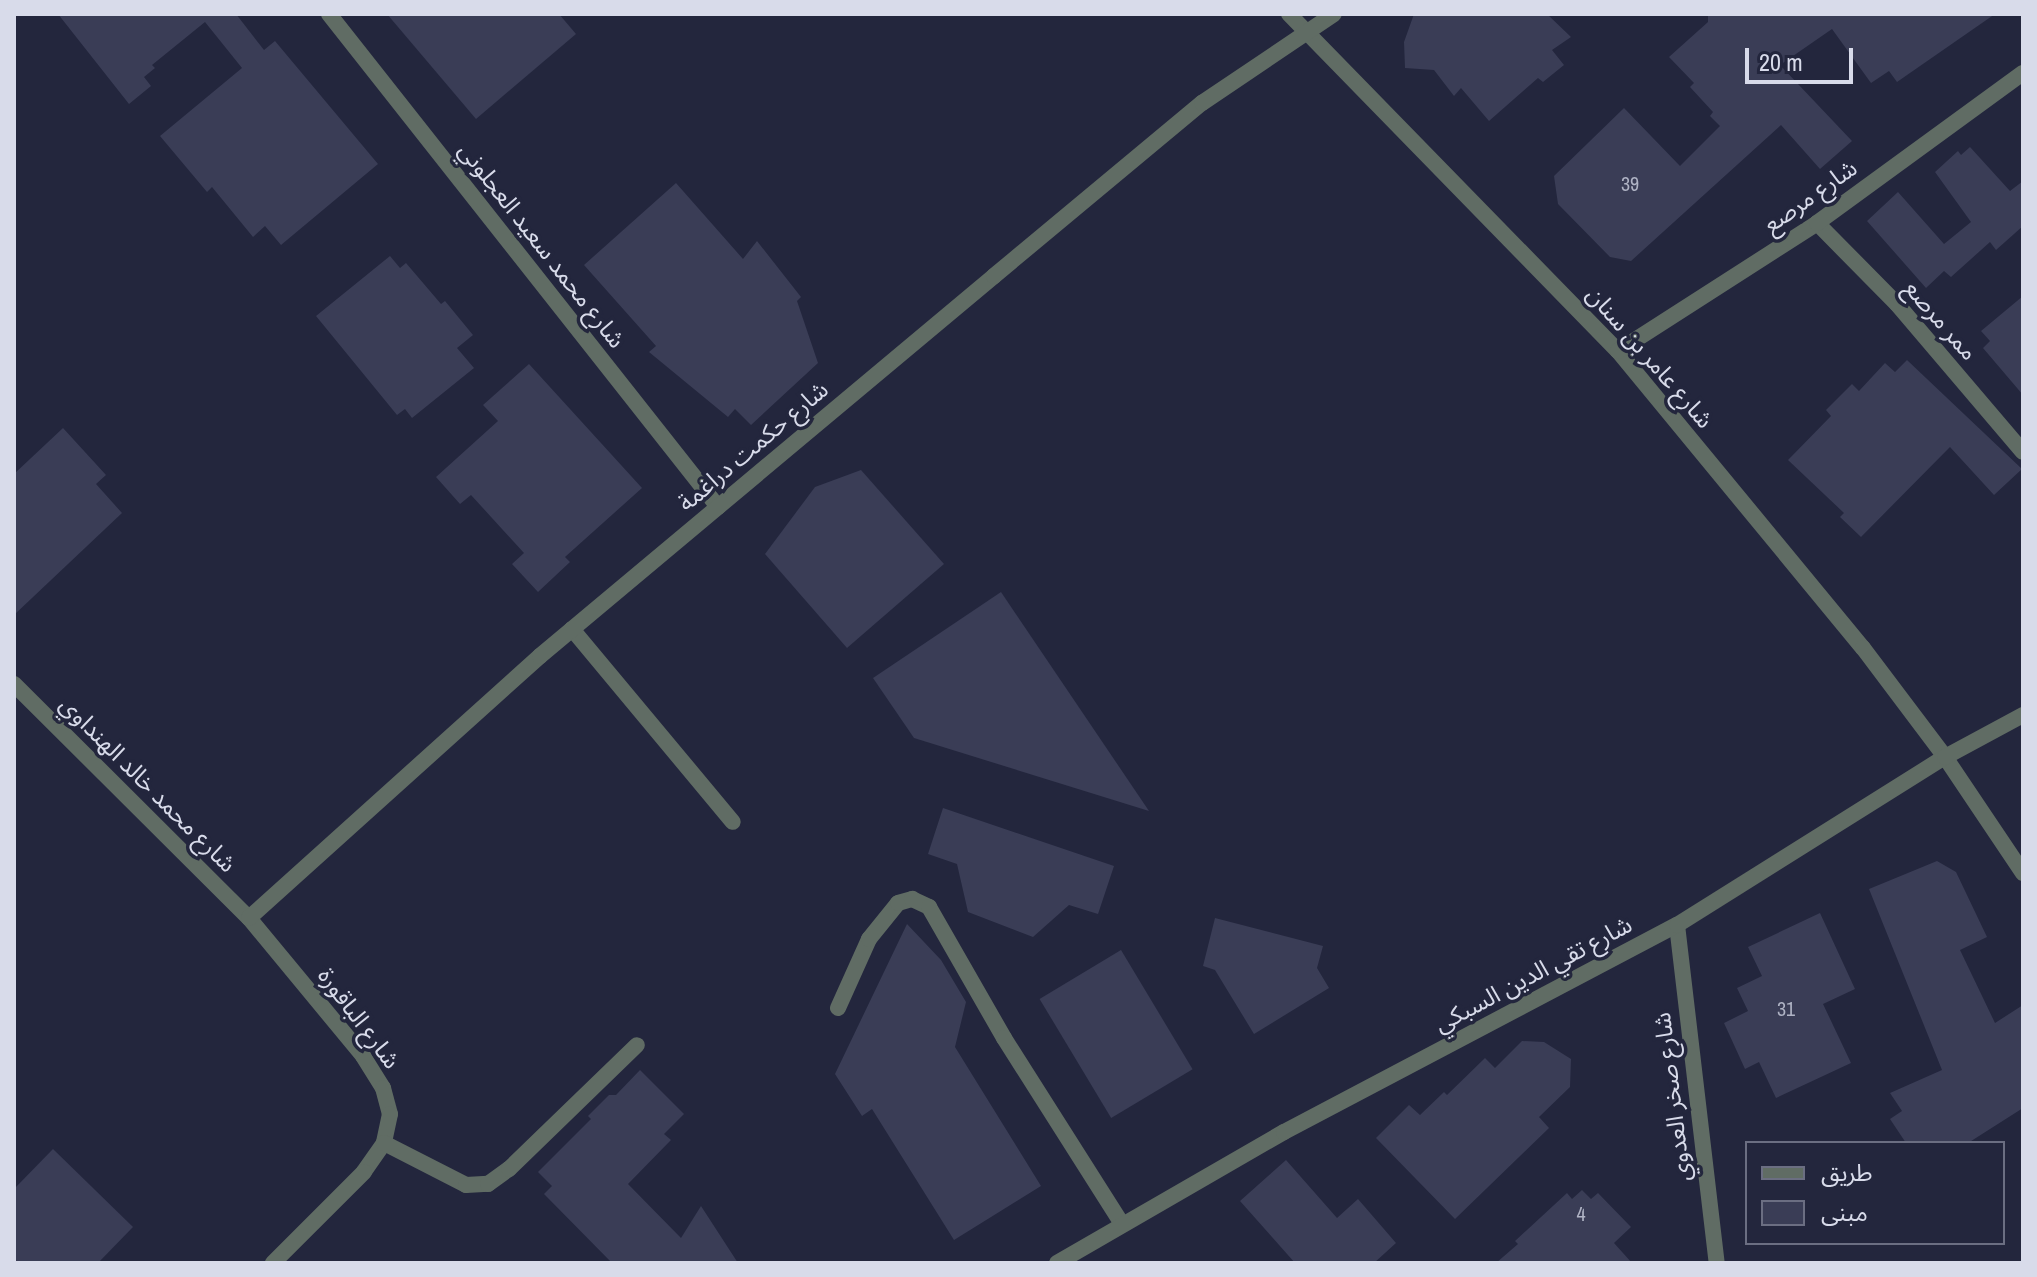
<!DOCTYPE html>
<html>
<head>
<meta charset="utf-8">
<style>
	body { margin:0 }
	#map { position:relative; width:2037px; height:1277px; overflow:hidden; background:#23263d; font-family:"Archivo Narrow","Noto Sans Arabic",sans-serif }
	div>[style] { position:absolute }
	.building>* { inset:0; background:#3a3d56; transform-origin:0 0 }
	.street>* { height:16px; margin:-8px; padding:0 8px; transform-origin:8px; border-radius:8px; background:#606c64 }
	span { translate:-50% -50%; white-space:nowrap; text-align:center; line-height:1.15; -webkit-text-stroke:7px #23263d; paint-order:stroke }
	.number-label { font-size:20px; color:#b0b4c5 }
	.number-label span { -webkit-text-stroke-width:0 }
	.street-label { font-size:24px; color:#d8dbea }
	.frame { position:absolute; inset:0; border:16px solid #d8dbea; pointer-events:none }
	.legend { position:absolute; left:1745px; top:1141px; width:260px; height:104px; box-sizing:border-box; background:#23263d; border:2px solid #6b6e82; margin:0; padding:10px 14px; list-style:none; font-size:24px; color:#d8dbea }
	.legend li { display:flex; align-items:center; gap:16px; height:40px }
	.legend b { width:40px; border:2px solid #6b6e82 }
	.scale { position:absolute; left:1745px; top:48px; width:108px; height:36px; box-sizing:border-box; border:4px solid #d8dbea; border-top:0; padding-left:10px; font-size:24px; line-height:28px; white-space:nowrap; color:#d8dbea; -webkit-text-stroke:6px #23263d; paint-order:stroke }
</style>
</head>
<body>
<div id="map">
	<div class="building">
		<i style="clip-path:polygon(58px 14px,236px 14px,264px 50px,275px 41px,378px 164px,281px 245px,265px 226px,253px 237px,212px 187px,207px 192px,160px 136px,242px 68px,205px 22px,152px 65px,155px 68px,144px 77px,151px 86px,129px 104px)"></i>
		<i style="clip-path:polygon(387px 14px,559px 14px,576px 34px,476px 119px)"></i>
		<i style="clip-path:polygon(1414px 14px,1547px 14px,1571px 37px,1552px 50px,1564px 65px,1543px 82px,1538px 78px,1489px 121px,1461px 88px,1454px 96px,1434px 70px,1405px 68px,1404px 42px)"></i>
		<i style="clip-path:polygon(1708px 14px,1995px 14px,1897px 82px,1889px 71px,1871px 83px,1832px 29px,1780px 65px,1852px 141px,1820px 169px,1781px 125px,1631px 261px,1610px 257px,1558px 204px,1554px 176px,1624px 108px,1680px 166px,1720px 126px,1710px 116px,1713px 112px,1690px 87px,1694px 83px,1669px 57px,1708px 22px)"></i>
		<i style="clip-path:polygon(1970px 147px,2010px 191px,2023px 181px,2023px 226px,1996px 250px,1990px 242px,1951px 277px,1944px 271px,1926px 288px,1867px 221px,1898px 192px,1944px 244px,1971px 222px,1935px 172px,1958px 151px,1961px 155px)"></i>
		<i style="clip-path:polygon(676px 183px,743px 259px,757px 241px,801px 297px,797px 301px,818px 363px,751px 425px,735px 409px,728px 417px,649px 352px,656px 346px,584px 265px)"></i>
		<i style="clip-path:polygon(390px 256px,400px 268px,406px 263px,441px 304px,445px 301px,473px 335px,457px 348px,474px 368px,412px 418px,405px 409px,397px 415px,316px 316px)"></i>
		<i style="clip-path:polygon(2023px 296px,2023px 395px,1983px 348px,1990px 341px,1981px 331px)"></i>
		<i style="clip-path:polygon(1907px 360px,2022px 469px,1994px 495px,1950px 447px,1861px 537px,1840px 517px,1844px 513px,1788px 460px,1831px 416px,1826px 410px,1852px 384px,1859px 391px,1885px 363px,1895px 372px)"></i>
		<i style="clip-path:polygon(529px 364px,642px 488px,565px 557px,570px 562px,538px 592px,512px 564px,524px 553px,471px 495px,460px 504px,436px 477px,498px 421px,483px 405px)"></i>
		<i style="clip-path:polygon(63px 428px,106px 475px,96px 484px,122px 513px,14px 615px,14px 474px)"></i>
		<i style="clip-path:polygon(861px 470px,944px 564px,847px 648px,765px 554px,815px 487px)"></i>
		<i style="clip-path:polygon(1001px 592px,1149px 811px,914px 738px,873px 678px)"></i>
		<i style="clip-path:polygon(943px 808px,1114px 866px,1098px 914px,1069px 905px,1033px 937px,968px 912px,957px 864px,928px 854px)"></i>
		<i style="clip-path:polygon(1937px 861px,1956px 872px,1987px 937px,1960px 950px,1995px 1023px,2023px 1005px,2023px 1108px,1968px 1143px,1906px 1143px,1890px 1119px,1902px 1111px,1890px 1093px,1942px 1070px,1869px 889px)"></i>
		<i style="clip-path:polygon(1820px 913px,1855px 989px,1823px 1004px,1851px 1063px,1776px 1098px,1759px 1062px,1745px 1069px,1724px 1023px,1748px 1011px,1737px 988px,1762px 976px,1748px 947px)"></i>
		<i style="clip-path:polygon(1215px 918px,1323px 946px,1317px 968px,1329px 988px,1254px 1034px,1215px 970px,1203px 966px)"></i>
		<i style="clip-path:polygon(907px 924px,941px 960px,966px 1002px,955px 1047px,1041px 1186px,954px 1240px,872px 1109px,862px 1116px,835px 1074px)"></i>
		<i style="left:1121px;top:950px;width:139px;height:95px;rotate:59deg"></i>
		<i style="clip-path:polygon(1522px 1041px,1544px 1042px,1571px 1059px,1570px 1087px,1539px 1117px,1549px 1128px,1455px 1219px,1376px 1138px,1409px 1105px,1420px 1115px,1444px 1092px,1447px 1095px,1485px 1058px,1495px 1068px)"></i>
		<i style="clip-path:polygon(640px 1070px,684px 1114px,664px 1134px,671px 1140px,628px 1184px,681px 1238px,701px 1206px,738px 1263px,612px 1263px,544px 1194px,552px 1186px,538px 1172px,591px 1119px,588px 1116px,609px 1095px,616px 1095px)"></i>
		<i style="clip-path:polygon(53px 1149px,133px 1227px,98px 1263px,14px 1263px,14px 1189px)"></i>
		<i style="clip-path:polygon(1286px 1160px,1337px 1218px,1358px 1199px,1396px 1243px,1374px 1263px,1295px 1263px,1240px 1201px)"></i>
		<i style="clip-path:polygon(1582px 1190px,1591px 1199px,1598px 1193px,1631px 1227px,1614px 1243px,1632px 1263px,1496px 1263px,1518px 1244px,1515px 1241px,1567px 1193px,1572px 1199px)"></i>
	</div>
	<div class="street">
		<i style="left:329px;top:14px;width:628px;rotate:51.72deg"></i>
		<i style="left:1289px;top:14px;width:471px;rotate:45.7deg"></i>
		<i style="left:1618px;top:351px;width:385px;rotate:50.5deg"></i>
		<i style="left:1863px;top:648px;width:136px;rotate:53deg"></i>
		<i style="left:1945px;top:757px;width:140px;rotate:56.1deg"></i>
		<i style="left:1817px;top:223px;width:114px;rotate:45.4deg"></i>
		<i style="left:1897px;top:304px;width:194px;rotate:49.6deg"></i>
		<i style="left:1618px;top:351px;width:237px;rotate:-32.7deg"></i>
		<i style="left:1817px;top:223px;width:255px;rotate:-36.1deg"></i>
		<i style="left:572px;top:629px;width:251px;rotate:50.2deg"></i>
		<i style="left:14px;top:684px;width:332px;rotate:44.9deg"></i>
		<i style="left:249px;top:918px;width:179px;rotate:50.4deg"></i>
		<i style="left:363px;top:1056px;width:38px;rotate:58deg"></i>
		<i style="left:383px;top:1088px;width:27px;rotate:75deg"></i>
		<i style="left:390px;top:1114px;width:30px;rotate:102deg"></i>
		<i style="left:384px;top:1143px;width:35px;rotate:125deg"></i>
		<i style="left:364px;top:1172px;width:129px;rotate:135deg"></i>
		<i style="left:249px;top:918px;width:392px;rotate:-42deg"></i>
		<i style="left:540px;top:656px;width:592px;rotate:-39.93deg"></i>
		<i style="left:994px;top:276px;width:271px;rotate:-39.8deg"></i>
		<i style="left:1202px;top:103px;width:159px;rotate:-34deg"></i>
		<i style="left:1677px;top:925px;width:340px;rotate:83.3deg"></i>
		<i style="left:838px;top:1008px;width:76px;rotate:-65.8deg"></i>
		<i style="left:869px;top:939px;width:46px;rotate:-51.1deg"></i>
		<i style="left:898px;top:903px;width:15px;rotate:-16deg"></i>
		<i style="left:912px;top:899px;width:19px;rotate:25deg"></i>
		<i style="left:929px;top:907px;width:151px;rotate:60.2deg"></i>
		<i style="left:1004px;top:1038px;width:220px;rotate:57.6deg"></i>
		<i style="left:384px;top:1143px;width:92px;rotate:27.1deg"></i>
		<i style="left:466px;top:1185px;width:22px;rotate:-3deg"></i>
		<i style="left:488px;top:1184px;width:26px;rotate:-36deg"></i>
		<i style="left:509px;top:1169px;width:178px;rotate:-44.1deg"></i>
		<i style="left:1057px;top:1263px;width:262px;rotate:-30deg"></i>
		<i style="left:1284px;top:1132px;width:444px;rotate:-27.8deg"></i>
		<i style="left:1677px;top:925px;width:316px;rotate:-32.1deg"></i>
		<i style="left:1945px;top:757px;width:89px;rotate:-28.3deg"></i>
	</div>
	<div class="number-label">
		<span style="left:1630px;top:183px">39</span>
		<span style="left:1786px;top:1008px">31</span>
		<span style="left:1581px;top:1213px">4</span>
	</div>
	<div class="street-label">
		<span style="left:1810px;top:196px;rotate:-35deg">شارع مرصع</span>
		<span style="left:542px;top:245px;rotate:52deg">شارع محمد سعيد العجلوني</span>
		<span style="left:1941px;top:320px;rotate:49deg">ممر مرصع</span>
		<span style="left:1650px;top:357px;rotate:49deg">شارع عامر بن سنان</span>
		<span style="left:753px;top:446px;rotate:-40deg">شارع حكمت دراغمة</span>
		<span style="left:148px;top:784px;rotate:45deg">شارع محمد خالد الهنداوي</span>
		<span style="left:1533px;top:974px;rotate:-28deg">شارع تقي الدين السبكي</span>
		<span style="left:359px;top:1018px;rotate:53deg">شارع الباقورة</span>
		<span style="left:1672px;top:1097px;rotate:-97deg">شارع صخر العدوي</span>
	</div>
	<div class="frame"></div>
	<ul class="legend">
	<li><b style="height:10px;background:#606c64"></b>طريق</li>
	<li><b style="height:22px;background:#3a3d56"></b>مبنى</li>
	</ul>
	<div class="scale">20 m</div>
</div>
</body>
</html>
